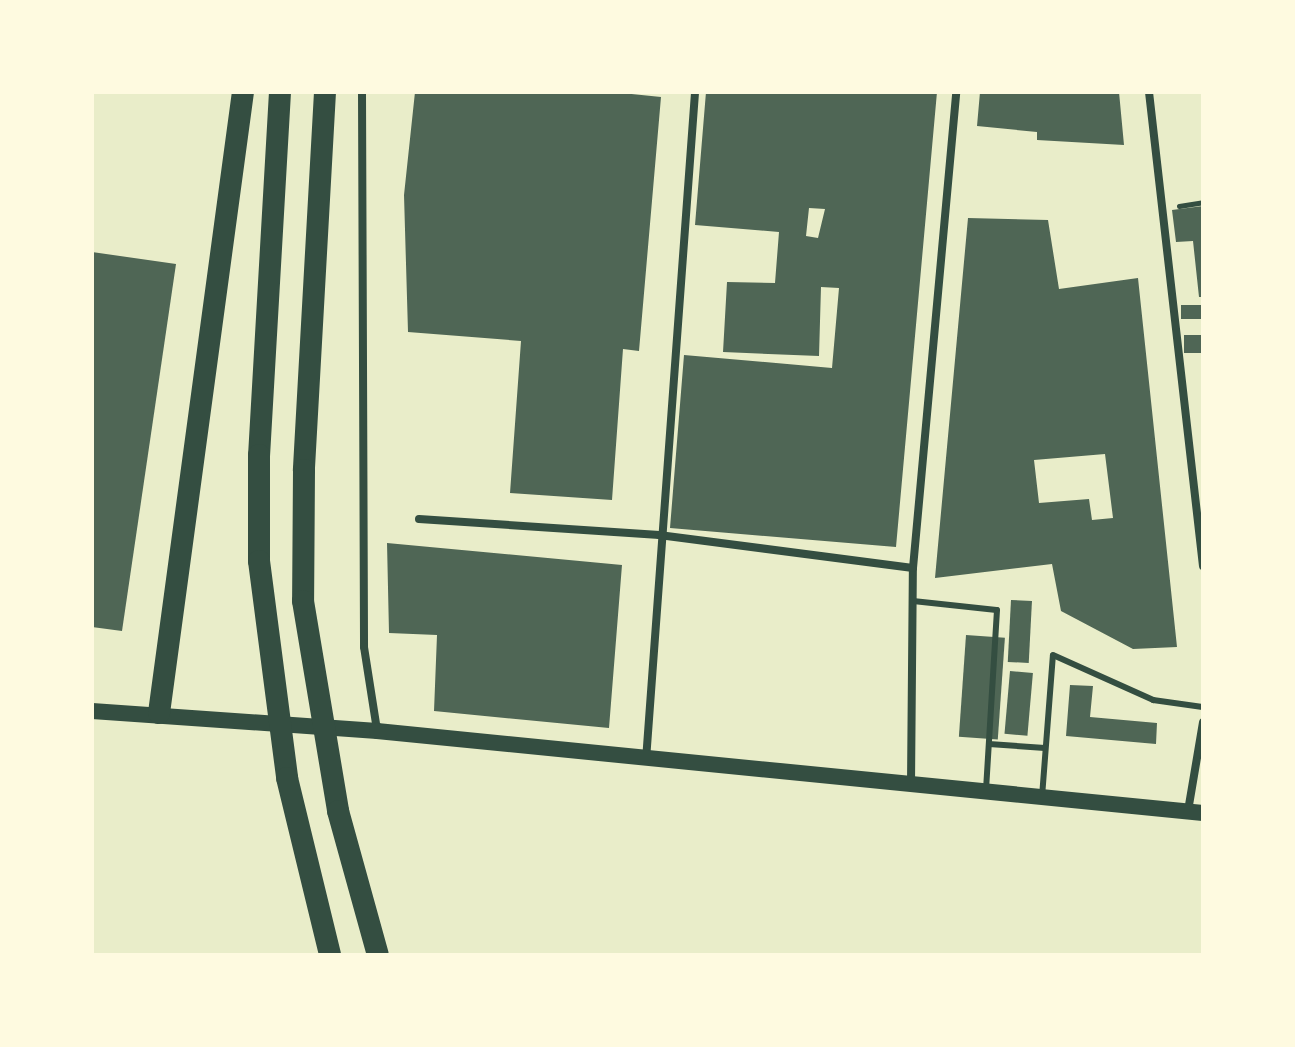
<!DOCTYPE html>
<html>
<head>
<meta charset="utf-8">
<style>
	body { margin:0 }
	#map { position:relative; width:1295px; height:1047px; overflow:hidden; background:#e9edc9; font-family:Literata,serif }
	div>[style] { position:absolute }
	.building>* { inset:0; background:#4f6655; transform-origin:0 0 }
	.path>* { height:5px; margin:-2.5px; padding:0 2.5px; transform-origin:2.5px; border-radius:2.5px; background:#344e41 }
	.service>* { height:6px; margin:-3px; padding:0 3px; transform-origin:3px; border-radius:3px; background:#344e41 }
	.minor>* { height:8px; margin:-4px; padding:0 4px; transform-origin:4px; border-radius:4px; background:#344e41 }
	.secondary>* { height:16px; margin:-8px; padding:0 8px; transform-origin:8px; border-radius:8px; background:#344e41 }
	.trunk>* { height:22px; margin:-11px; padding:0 11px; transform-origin:11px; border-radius:11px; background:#344e41 }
	span { translate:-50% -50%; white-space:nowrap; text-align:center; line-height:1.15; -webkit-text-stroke:7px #fefae0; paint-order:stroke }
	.frame { position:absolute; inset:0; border:94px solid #fefae0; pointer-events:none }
</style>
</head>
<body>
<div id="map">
	<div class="building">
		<i style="clip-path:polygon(415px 92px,612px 92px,661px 97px,639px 351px,623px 349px,612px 500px,510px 493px,521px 341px,408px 332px,404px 195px)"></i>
		<i style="clip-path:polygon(evenodd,706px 92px,937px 92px,896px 547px,670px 528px,684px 355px,832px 368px,839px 288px,821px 287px,819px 356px,723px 352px,727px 282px,775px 283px,779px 232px,695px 225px,706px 92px,809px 208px,825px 209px,818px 238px,806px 236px,809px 208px)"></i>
		<i style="clip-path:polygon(980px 92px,1119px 92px,1124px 145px,1037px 140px,1037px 132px,977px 126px)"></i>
		<i style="clip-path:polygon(1203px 206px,1203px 297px,1199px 297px,1193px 241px,1176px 242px,1172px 210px)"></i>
		<i style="clip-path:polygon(evenodd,968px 218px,1048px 220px,1059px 289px,1138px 278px,1177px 647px,1133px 649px,1061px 611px,1052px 564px,935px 578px,968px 218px,1105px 454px,1113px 518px,1092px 520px,1089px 499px,1039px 503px,1034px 460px,1105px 454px)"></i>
		<i style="clip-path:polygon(92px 252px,176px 264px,122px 631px,92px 627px)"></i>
		<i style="left:1203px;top:305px;width:14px;height:22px;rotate:90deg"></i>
		<i style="left:1203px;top:335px;width:18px;height:19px;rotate:90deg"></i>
		<i style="clip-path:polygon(387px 543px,622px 565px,609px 728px,434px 711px,437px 635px,389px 633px)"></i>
		<i style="left:1011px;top:600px;width:21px;height:62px;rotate:3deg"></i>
		<i style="left:966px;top:635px;width:39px;height:102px;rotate:4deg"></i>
		<i style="left:1010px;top:671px;width:23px;height:63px;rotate:5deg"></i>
		<i style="clip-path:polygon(1070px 685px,1093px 686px,1090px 717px,1157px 723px,1156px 744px,1066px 736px)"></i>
	</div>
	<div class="path">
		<i style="left:1179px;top:206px;width:24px;rotate:-9deg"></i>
	</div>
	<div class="service">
		<i style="left:913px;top:601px;width:84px;rotate:6.1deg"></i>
		<i style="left:997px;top:610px;width:181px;rotate:93.5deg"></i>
		<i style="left:989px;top:744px;width:56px;rotate:4.1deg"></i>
		<i style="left:1042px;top:797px;width:142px;rotate:-85.6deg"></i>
		<i style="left:1053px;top:655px;width:110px;rotate:24.2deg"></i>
		<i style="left:1153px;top:700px;width:50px;rotate:8deg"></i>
	</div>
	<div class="minor">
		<i style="left:362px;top:92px;width:555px;rotate:89.79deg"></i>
		<i style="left:364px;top:647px;width:84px;rotate:81.1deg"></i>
		<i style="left:1149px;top:92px;width:477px;rotate:83.5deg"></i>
		<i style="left:419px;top:519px;width:241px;rotate:3.8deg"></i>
		<i style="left:659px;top:535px;width:256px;rotate:7.4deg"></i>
		<i style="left:646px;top:760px;width:670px;rotate:-85.8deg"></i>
		<i style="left:911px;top:784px;width:216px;rotate:-89.5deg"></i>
		<i style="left:913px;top:568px;width:478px;rotate:-84.8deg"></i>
		<i style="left:1188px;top:811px;width:90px;rotate:-80.4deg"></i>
	</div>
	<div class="secondary">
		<i style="left:92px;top:711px;width:286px;rotate:4deg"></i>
		<i style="left:377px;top:731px;width:830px;rotate:5.67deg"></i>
	</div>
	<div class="trunk">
		<i style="left:280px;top:92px;width:364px;rotate:93.3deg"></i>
		<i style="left:259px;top:455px;width:106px;rotate:90deg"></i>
		<i style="left:259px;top:561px;width:219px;rotate:82.6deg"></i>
		<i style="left:287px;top:778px;width:182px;rotate:76.3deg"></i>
		<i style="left:325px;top:92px;width:379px;rotate:93.2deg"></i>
		<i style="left:304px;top:470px;width:131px;rotate:90.4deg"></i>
		<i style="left:303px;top:601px;width:213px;rotate:80.5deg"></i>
		<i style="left:338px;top:811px;width:149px;rotate:74.5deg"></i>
		<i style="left:159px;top:713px;width:627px;rotate:-82.3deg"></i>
	</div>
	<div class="frame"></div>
</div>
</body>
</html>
